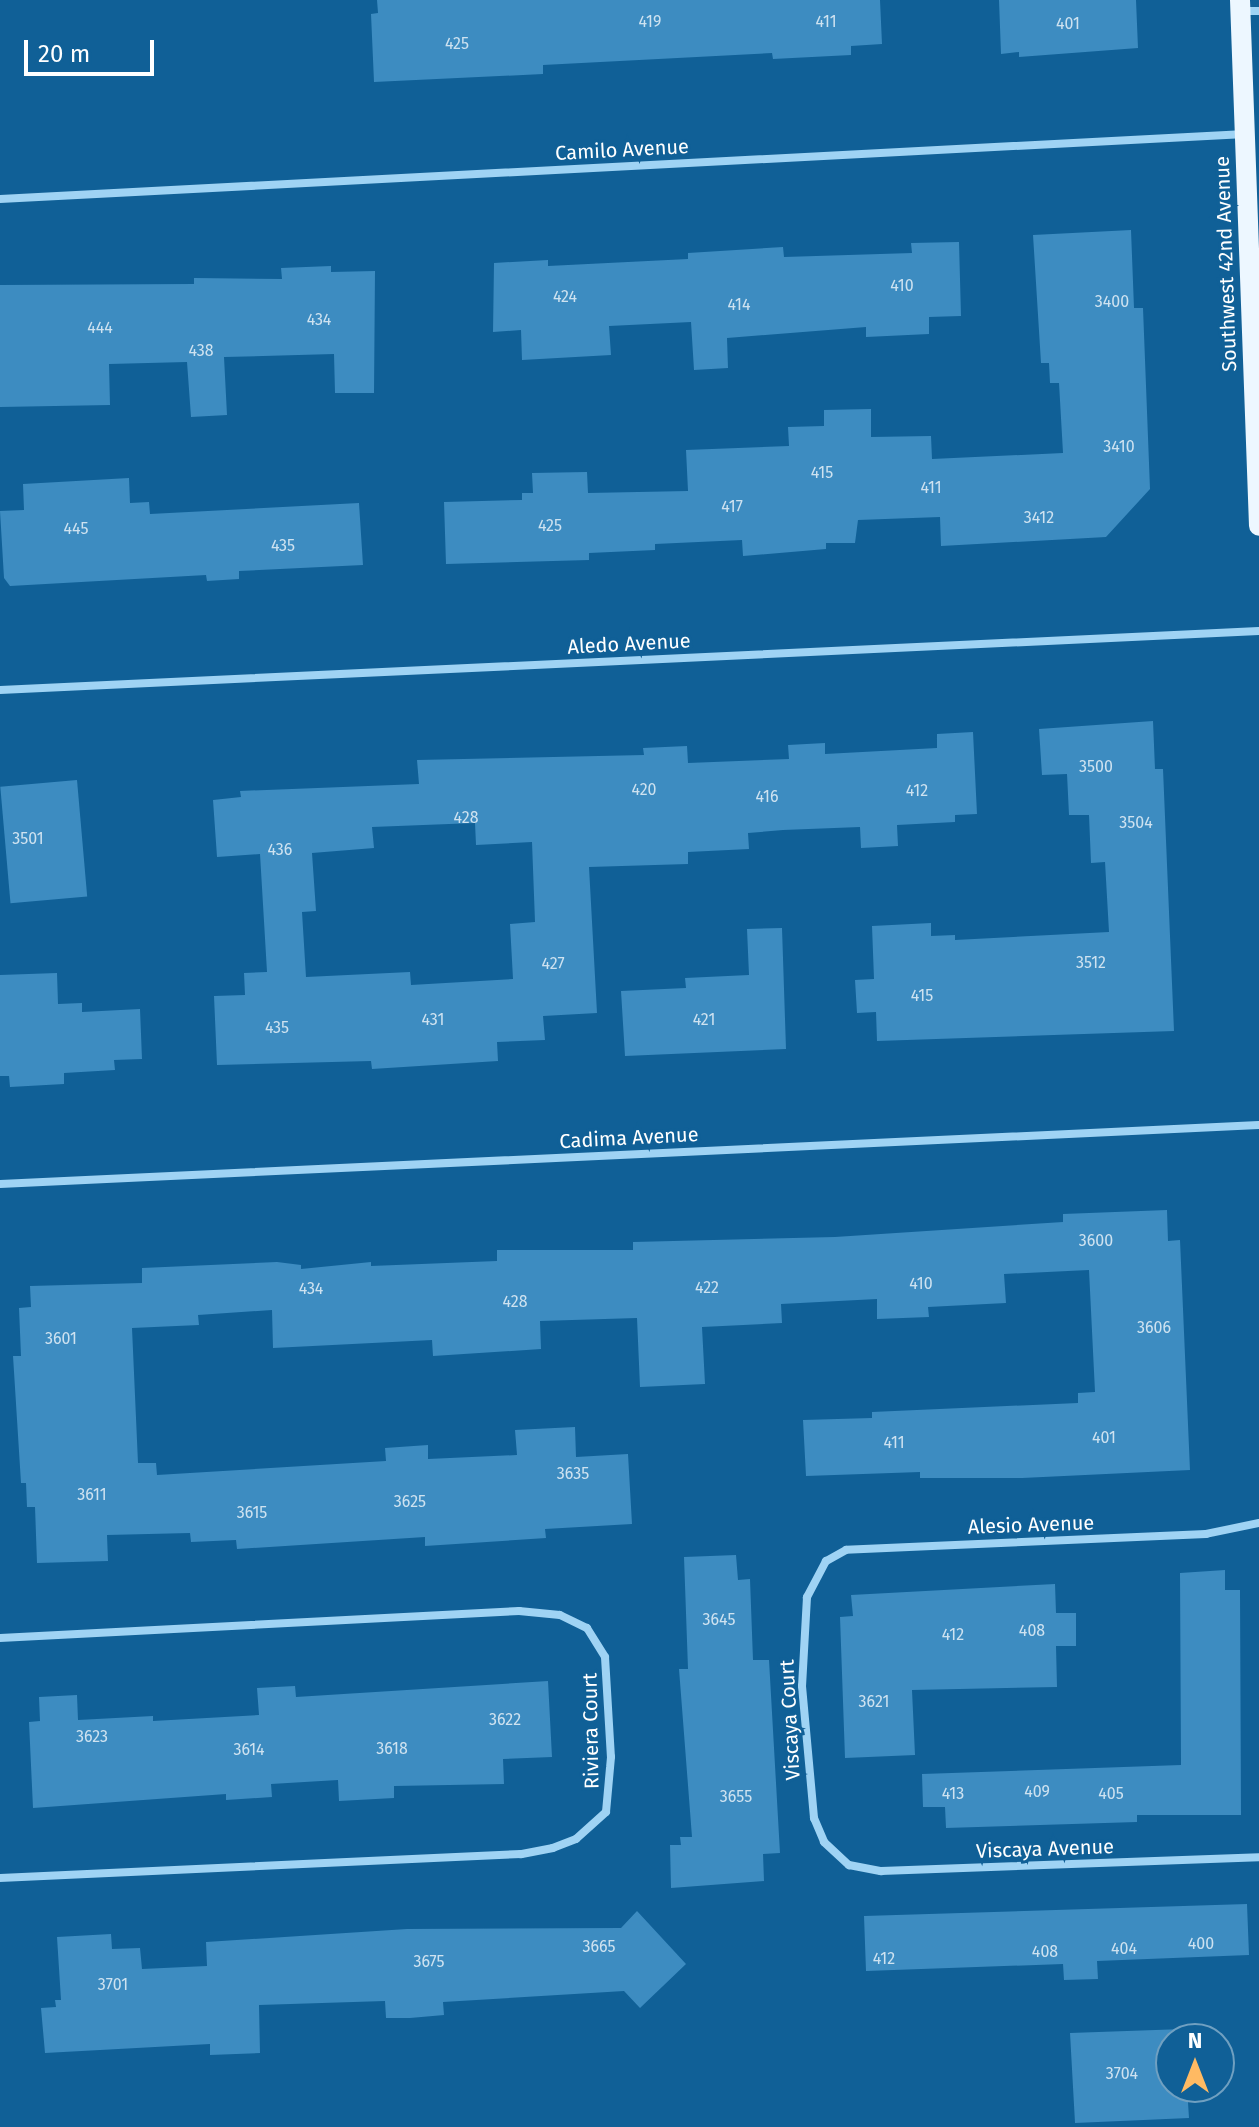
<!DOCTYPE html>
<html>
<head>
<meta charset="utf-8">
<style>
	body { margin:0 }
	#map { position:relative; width:1259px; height:2127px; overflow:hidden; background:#106097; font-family:"Fira Sans",sans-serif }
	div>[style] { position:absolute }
	.building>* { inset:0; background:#3d8cc1; transform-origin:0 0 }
	.street>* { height:8px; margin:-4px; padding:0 4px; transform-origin:4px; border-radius:4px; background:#9fd3f4 }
	.primary>* { height:20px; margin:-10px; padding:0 10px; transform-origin:10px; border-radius:10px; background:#edf7ff }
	span { translate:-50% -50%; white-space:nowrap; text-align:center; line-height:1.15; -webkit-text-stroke:6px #106097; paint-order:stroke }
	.number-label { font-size:16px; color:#cee2f0 }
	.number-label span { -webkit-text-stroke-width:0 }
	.street-label { font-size:20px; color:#fff }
	.north { position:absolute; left:1155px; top:2023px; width:80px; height:80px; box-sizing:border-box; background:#106097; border:2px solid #70a0c1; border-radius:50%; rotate:0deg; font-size:22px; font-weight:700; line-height:32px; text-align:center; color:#fff }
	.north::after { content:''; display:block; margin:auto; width:28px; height:36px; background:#ffba63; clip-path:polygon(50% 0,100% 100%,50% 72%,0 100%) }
	.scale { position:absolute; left:24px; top:40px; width:130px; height:36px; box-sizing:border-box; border:4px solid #fff; border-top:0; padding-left:10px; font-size:24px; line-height:28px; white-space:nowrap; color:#fff; -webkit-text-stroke:6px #106097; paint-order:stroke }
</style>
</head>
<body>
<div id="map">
	<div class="building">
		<i style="clip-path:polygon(377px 0,880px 0,882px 44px,851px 46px,851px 55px,773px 59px,772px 53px,543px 65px,543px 74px,374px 82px,371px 14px,378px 13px)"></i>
		<i style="clip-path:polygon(999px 0,1136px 0,1138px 48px,1019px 57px,1019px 52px,1001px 54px)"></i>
		<i style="clip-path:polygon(1131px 230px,1134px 308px,1143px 308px,1150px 489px,1106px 537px,941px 546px,940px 517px,858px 520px,855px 543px,826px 543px,826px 549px,743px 556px,742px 540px,655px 544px,655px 550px,589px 553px,589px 560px,446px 564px,444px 502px,522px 500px,522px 493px,533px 493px,532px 473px,587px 472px,588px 493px,688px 491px,686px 450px,789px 446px,788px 427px,824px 426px,824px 410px,871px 409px,871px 437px,931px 436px,932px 459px,1063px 453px,1059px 383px,1050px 383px,1049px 363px,1041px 363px,1033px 235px)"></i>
		<i style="clip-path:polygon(959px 242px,961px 316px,929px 317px,929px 334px,866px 337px,866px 327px,727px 338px,728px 368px,694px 370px,691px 322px,609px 326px,611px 355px,522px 360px,521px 330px,493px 332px,494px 263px,548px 260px,548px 266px,688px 259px,688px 253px,783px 247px,784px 257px,912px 253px,911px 243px)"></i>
		<i style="clip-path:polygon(331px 266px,331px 272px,375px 271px,374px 393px,335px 393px,334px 354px,224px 357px,227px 415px,191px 417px,187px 362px,109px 364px,110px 405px,0 407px,0 285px,194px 284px,194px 278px,282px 279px,281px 268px)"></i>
		<i style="clip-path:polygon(129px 478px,130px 503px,149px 502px,150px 514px,359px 503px,363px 565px,239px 571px,239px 579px,207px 581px,206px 575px,10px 586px,4px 578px,0 511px,24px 510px,23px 484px)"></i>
		<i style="clip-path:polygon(1153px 721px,1155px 769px,1163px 769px,1174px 1031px,877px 1041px,876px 1012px,857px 1013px,855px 980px,874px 979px,872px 926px,931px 923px,931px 936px,955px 935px,955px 940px,1109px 932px,1105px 862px,1091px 863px,1089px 815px,1069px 815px,1067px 774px,1042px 775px,1039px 729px)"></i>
		<i style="clip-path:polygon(evenodd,973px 732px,977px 814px,955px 815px,955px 822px,897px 825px,898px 846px,861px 848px,860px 827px,783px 830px,748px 833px,749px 849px,688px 852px,688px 864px,589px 867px,597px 1013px,543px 1016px,545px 1040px,497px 1042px,498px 1061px,372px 1069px,371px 1061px,217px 1065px,214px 996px,245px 995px,244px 973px,267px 972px,260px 854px,217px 857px,213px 800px,241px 797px,240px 791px,419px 784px,417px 760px,644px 755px,643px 748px,687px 746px,688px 763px,789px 759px,788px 745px,825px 743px,825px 754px,937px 748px,937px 734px,973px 732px,475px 823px,476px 845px,532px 842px,535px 922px,510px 924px,513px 979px,411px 985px,410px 972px,306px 977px,302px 912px,316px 911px,312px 853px,374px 848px,372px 827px,475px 823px)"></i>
		<i style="left:77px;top:780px;width:117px;height:77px;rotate:85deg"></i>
		<i style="clip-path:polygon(782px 928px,786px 1049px,625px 1056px,621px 991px,686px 988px,685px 978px,749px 975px,747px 929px)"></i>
		<i style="clip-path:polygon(57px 973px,58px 1004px,82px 1003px,82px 1012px,140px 1009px,142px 1059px,114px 1060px,115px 1070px,64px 1073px,64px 1084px,10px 1087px,9px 1076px,0 1076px,0 975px)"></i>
		<i style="clip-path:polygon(1167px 1210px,1168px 1241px,1180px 1240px,1190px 1470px,1022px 1478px,920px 1478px,920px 1472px,806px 1476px,803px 1420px,872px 1418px,872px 1412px,1078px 1403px,1078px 1393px,1095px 1392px,1089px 1270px,1004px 1274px,1006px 1303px,928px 1307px,929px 1317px,877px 1319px,877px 1299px,781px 1304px,782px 1323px,702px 1327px,705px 1384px,640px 1387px,637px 1318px,540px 1321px,541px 1349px,433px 1356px,432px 1340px,273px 1348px,272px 1310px,198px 1315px,199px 1325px,132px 1328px,138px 1463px,156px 1463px,157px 1475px,386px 1461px,385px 1448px,428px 1445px,428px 1459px,517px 1455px,515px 1430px,575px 1427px,576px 1457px,628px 1454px,632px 1524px,545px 1529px,546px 1538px,425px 1546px,425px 1537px,237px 1549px,236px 1540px,191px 1542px,190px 1533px,107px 1535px,108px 1561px,37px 1563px,35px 1507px,27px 1507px,26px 1483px,21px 1483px,13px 1356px,21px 1356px,19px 1308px,31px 1307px,30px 1286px,142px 1283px,142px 1268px,277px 1262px,301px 1265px,301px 1269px,371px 1262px,371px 1266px,497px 1261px,497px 1250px,633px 1250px,633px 1242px,835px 1237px,1063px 1222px,1063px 1214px)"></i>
		<i style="clip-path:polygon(736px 1555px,738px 1580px,750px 1579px,753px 1660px,769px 1660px,780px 1853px,763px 1854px,764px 1881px,671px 1888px,670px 1845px,681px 1845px,680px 1837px,692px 1837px,679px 1669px,688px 1669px,684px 1557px)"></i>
		<i style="clip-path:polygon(1225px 1570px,1225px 1590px,1240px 1590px,1241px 1815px,1137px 1815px,1137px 1822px,946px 1828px,945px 1807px,923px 1807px,922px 1774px,1181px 1765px,1180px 1573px)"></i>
		<i style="clip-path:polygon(1055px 1584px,1056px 1613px,1076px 1613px,1076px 1646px,1056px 1646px,1057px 1687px,912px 1690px,915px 1755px,845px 1758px,840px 1617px,853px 1616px,851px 1595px)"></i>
		<i style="clip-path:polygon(548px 1681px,552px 1757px,503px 1759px,504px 1784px,394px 1786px,394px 1798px,339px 1801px,338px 1780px,271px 1784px,272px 1797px,226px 1800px,226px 1794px,33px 1808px,29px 1722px,40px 1721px,39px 1697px,77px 1695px,78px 1720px,153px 1716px,153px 1721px,259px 1715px,257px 1688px,295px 1686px,296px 1697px)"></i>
		<i style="clip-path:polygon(1247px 1904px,1249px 1955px,1097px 1961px,1098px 1979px,1064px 1980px,1063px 1964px,866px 1971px,864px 1916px)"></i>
		<i style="clip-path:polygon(637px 1911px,686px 1964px,640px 2008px,624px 1991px,443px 2002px,444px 2015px,410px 2018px,386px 2018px,385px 2001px,259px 2005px,260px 2053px,210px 2055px,210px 2044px,45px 2053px,41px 2008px,56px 2007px,55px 2000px,61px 2000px,57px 1937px,111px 1934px,112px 1949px,140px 1948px,142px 1969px,207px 1966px,206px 1942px,407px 1929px,621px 1928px)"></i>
		<i style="clip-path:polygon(1184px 2029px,1184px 2039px,1171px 2039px,1171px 2087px,1187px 2087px,1189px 2118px,1075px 2123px,1070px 2033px)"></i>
	</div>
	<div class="street">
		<i style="left:1241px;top:11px;width:18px"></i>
		<i style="left:0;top:199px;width:1247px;rotate:-2.99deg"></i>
		<i style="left:0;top:690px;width:1260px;rotate:-2.68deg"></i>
		<i style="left:0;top:1184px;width:1260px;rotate:-2.68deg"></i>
		<i style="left:1259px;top:1523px;width:54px;rotate:168.3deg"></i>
		<i style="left:1206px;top:1534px;width:360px;rotate:177.5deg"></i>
		<i style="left:846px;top:1550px;width:23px;rotate:151deg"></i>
		<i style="left:826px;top:1561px;width:41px;rotate:117.8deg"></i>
		<i style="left:807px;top:1597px;width:89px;rotate:93.2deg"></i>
		<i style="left:802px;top:1686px;width:133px;rotate:84.8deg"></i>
		<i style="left:814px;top:1818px;width:26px;rotate:67deg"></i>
		<i style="left:824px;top:1842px;width:34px;rotate:43deg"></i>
		<i style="left:849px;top:1865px;width:33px;rotate:11deg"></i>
		<i style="left:881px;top:1871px;width:378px;rotate:-2.1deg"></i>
		<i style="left:0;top:1638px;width:520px;rotate:-2.98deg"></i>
		<i style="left:519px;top:1611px;width:41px;rotate:5.6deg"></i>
		<i style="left:560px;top:1615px;width:30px;rotate:26deg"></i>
		<i style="left:587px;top:1628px;width:34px;rotate:58deg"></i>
		<i style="left:605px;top:1657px;width:100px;rotate:86.6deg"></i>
		<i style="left:611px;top:1757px;width:55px;rotate:95.2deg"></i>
		<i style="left:606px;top:1812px;width:40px;rotate:138deg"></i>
		<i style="left:576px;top:1839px;width:25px;rotate:159deg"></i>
		<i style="left:553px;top:1848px;width:33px;rotate:169deg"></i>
		<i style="left:521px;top:1854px;width:522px;rotate:177.36deg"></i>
	</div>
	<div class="primary">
		<i style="left:1240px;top:0;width:526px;rotate:87.93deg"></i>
	</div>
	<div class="number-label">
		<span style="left:650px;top:22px">419</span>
		<span style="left:826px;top:22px">411</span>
		<span style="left:1068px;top:24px">401</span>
		<span style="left:457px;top:44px">425</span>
		<span style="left:902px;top:286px">410</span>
		<span style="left:565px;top:297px">424</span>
		<span style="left:1112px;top:302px">3400</span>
		<span style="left:739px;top:305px">414</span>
		<span style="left:319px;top:320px">434</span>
		<span style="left:100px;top:328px">444</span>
		<span style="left:201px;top:351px">438</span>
		<span style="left:1119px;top:447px">3410</span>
		<span style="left:822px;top:473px">415</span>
		<span style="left:931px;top:488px">411</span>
		<span style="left:732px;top:507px">417</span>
		<span style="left:1039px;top:518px">3412</span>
		<span style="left:550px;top:526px">425</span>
		<span style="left:76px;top:529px">445</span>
		<span style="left:283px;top:546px">435</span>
		<span style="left:1096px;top:767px">3500</span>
		<span style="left:644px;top:790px">420</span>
		<span style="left:917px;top:791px">412</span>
		<span style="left:767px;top:797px">416</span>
		<span style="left:466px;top:818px">428</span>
		<span style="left:1136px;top:823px">3504</span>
		<span style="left:28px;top:839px">3501</span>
		<span style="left:280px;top:850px">436</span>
		<span style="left:1091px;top:963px">3512</span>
		<span style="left:553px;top:964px">427</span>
		<span style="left:922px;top:996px">415</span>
		<span style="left:433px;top:1020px">431</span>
		<span style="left:704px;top:1020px">421</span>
		<span style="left:277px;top:1028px">435</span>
		<span style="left:1096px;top:1241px">3600</span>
		<span style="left:921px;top:1284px">410</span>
		<span style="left:707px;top:1288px">422</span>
		<span style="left:311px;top:1289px">434</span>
		<span style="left:515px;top:1302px">428</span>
		<span style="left:1154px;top:1328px">3606</span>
		<span style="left:61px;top:1339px">3601</span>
		<span style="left:1104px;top:1438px">401</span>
		<span style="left:894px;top:1443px">411</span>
		<span style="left:573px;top:1474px">3635</span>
		<span style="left:92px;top:1495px">3611</span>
		<span style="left:410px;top:1502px">3625</span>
		<span style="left:252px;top:1513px">3615</span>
		<span style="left:719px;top:1620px">3645</span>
		<span style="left:1032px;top:1631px">408</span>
		<span style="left:953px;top:1635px">412</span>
		<span style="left:874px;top:1702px">3621</span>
		<span style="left:505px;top:1720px">3622</span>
		<span style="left:92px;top:1737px">3623</span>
		<span style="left:392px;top:1749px">3618</span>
		<span style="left:249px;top:1750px">3614</span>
		<span style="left:1037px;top:1792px">409</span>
		<span style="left:953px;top:1794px">413</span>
		<span style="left:1111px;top:1794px">405</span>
		<span style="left:736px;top:1797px">3655</span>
		<span style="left:1201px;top:1944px">400</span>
		<span style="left:599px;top:1947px">3665</span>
		<span style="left:1124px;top:1949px">404</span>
		<span style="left:1045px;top:1952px">408</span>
		<span style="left:884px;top:1959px">412</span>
		<span style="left:429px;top:1962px">3675</span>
		<span style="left:113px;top:1985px">3701</span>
		<span style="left:1122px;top:2074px">3704</span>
	</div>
	<div class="street-label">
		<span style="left:622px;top:150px;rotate:-3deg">Camilo Avenue</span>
		<span style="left:1226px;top:264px;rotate:-92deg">Southwest 42nd Avenue</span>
		<span style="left:629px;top:644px;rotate:-3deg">Aledo Avenue</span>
		<span style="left:629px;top:1138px;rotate:-3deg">Cadima Avenue</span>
		<span style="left:1031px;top:1525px;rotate:-2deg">Alesio Avenue</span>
		<span style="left:790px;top:1720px;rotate:-93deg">Viscaya Court</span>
		<span style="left:591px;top:1731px;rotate:-91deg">Riviera Court</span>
		<span style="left:1045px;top:1849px;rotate:-2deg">Viscaya Avenue</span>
	</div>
	<div class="north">N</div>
	<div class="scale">20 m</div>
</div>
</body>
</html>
